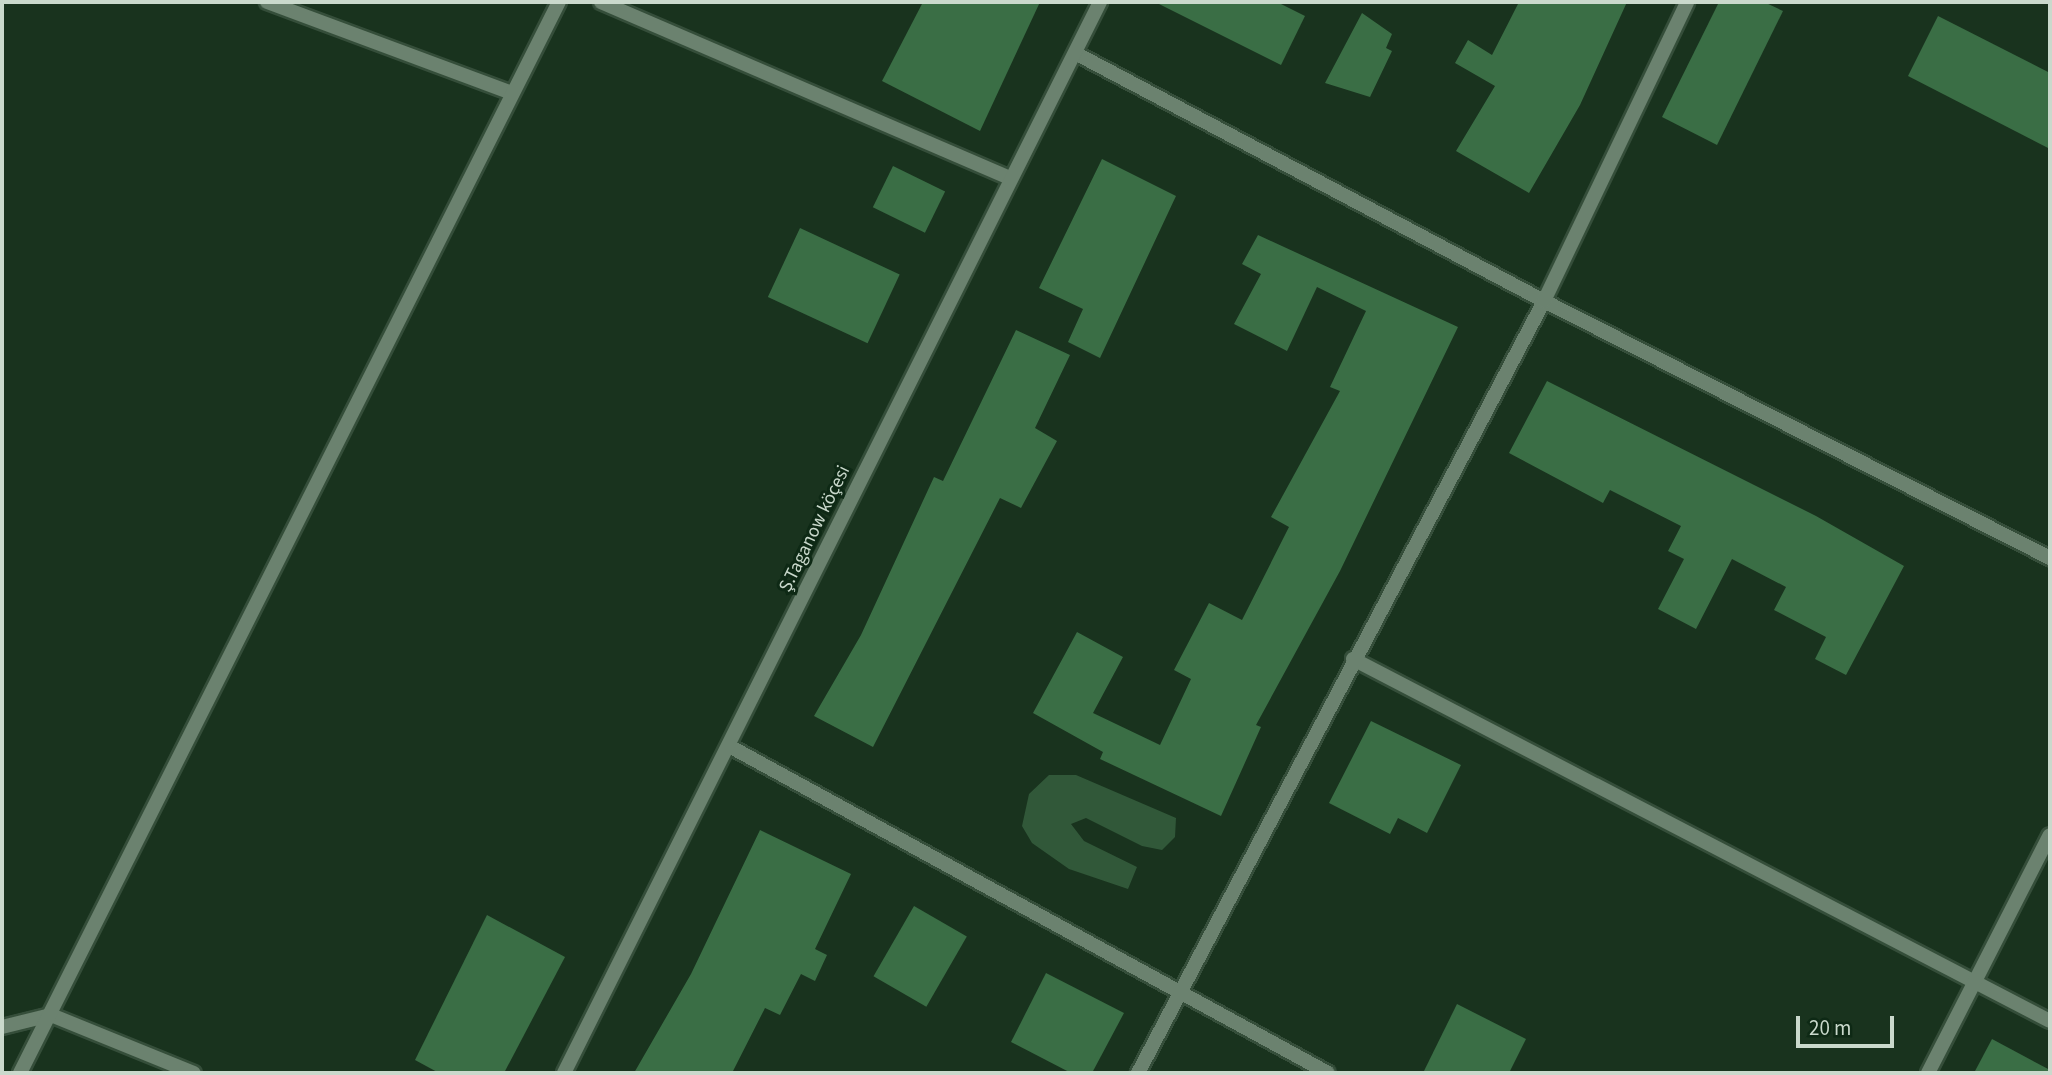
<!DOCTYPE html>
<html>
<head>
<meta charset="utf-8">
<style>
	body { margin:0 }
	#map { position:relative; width:2052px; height:1075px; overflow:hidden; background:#19331e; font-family:"Source Sans 3",sans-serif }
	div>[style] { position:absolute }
	.green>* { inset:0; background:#315839 }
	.building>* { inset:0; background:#3a6e45; transform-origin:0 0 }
	.roads { filter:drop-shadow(2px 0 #354e3a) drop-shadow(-2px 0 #354e3a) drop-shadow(0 2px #354e3a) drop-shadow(0 -2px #354e3a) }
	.minor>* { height:14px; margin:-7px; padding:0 7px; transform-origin:7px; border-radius:7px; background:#6b826f }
	.tertiary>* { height:14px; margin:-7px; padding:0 7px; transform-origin:7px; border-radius:7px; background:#6b826f }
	span { translate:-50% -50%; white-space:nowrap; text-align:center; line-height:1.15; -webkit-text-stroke:6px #0e2915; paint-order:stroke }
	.street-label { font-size:19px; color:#cad9cc }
	.frame { position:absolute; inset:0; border:4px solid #cad9cc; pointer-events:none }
	.scale { position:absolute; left:1796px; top:1016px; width:98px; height:32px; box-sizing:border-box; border:4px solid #cad9cc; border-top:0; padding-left:9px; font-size:21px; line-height:24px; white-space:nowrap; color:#cad9cc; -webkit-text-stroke:5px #0e2915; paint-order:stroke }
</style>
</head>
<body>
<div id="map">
	<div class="green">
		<i style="clip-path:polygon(1049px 775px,1076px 775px,1176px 818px,1175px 837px,1162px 850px,1142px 846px,1086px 818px,1071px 824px,1084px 841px,1137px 867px,1128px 889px,1069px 869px,1032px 843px,1022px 826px,1029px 794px)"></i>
	</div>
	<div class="building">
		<i style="clip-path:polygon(923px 2px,1040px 2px,980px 131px,882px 81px)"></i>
		<i style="clip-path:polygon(1155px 2px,1277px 2px,1305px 16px,1281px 65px)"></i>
		<i style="clip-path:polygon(1519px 2px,1627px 2px,1580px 105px,1529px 193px,1456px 151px,1495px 86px,1455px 63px,1468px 40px,1492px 55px)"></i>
		<i style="clip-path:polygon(1719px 2px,1764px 2px,1783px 11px,1717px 145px,1662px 117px)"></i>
		<i style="clip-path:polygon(1362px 13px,1392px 34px,1386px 48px,1392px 51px,1370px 97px,1325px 83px)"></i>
		<i style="clip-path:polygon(1938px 16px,2050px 73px,2050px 149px,1908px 76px)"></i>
		<i style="clip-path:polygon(1102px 159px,1176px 196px,1100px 358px,1068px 342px,1083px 309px,1039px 288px)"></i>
		<i style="left:893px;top:166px;width:58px;height:46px;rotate:26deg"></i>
		<i style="left:800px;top:228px;width:110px;height:76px;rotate:25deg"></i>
		<i style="clip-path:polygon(1258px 235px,1458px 327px,1340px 571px,1256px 725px,1261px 727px,1221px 816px,1100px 759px,1103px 752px,1033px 713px,1077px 632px,1123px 657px,1093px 713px,1160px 745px,1191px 679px,1174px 670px,1209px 603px,1242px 620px,1289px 527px,1271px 517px,1340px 391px,1330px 387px,1366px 311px,1317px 287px,1287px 351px,1234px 324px,1261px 274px,1242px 264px)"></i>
		<i style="clip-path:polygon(1016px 330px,1070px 355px,1035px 428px,1057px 441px,1021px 508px,1000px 498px,873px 747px,814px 716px,861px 635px,934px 477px,943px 481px)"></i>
		<i style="clip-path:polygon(1547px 381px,1816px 516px,1904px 566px,1846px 675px,1815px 659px,1826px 637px,1774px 610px,1786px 587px,1732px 559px,1696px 629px,1658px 609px,1684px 559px,1668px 551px,1681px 526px,1610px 490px,1603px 503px,1509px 453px)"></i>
		<i style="clip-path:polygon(1371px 721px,1461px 765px,1427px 833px,1398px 818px,1390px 834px,1329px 803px)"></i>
		<i style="clip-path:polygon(760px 830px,851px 874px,815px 949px,827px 955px,815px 981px,801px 974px,780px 1015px,765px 1008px,732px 1073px,634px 1073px,691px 974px)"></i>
		<i style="left:914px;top:906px;width:61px;height:81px;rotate:30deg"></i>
		<i style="clip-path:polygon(487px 915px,565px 957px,504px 1073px,439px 1073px,415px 1060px)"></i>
		<i style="clip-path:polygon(1046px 973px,1124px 1013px,1092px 1073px,1071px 1073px,1011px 1042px)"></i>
		<i style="clip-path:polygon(1457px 1004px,1526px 1039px,1509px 1073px,1423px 1073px)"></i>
		<i style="clip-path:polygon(1992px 1039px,2050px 1070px,2050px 1073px,1974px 1073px)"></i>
	</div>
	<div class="roads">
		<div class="minor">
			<i style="left:267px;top:2px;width:261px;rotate:20.4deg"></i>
			<i style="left:601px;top:2px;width:445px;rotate:23.3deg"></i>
			<i style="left:1075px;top:53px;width:531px;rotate:27.87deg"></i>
			<i style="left:1544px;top:301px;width:568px;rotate:26.93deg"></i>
			<i style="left:1353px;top:659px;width:785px;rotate:27.45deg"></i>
			<i style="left:729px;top:746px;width:682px;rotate:28.63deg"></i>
			<i style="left:2px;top:1027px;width:50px;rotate:-13.8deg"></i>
			<i style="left:51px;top:1015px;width:154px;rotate:22.1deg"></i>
			<i style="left:20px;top:1073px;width:1199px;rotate:-63.29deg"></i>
			<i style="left:1138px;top:1073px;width:872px;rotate:-62.26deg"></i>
			<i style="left:1544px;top:301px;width:331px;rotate:-64.4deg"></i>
			<i style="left:1928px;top:1073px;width:267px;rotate:-62.9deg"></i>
		</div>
		<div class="tertiary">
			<i style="left:564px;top:1073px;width:1198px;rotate:-63.41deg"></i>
		</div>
	</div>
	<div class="street-label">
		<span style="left:815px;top:529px;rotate:-64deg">Ş.Taganow köçesi</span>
	</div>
	<div class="frame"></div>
	<div class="scale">20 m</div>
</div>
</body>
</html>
